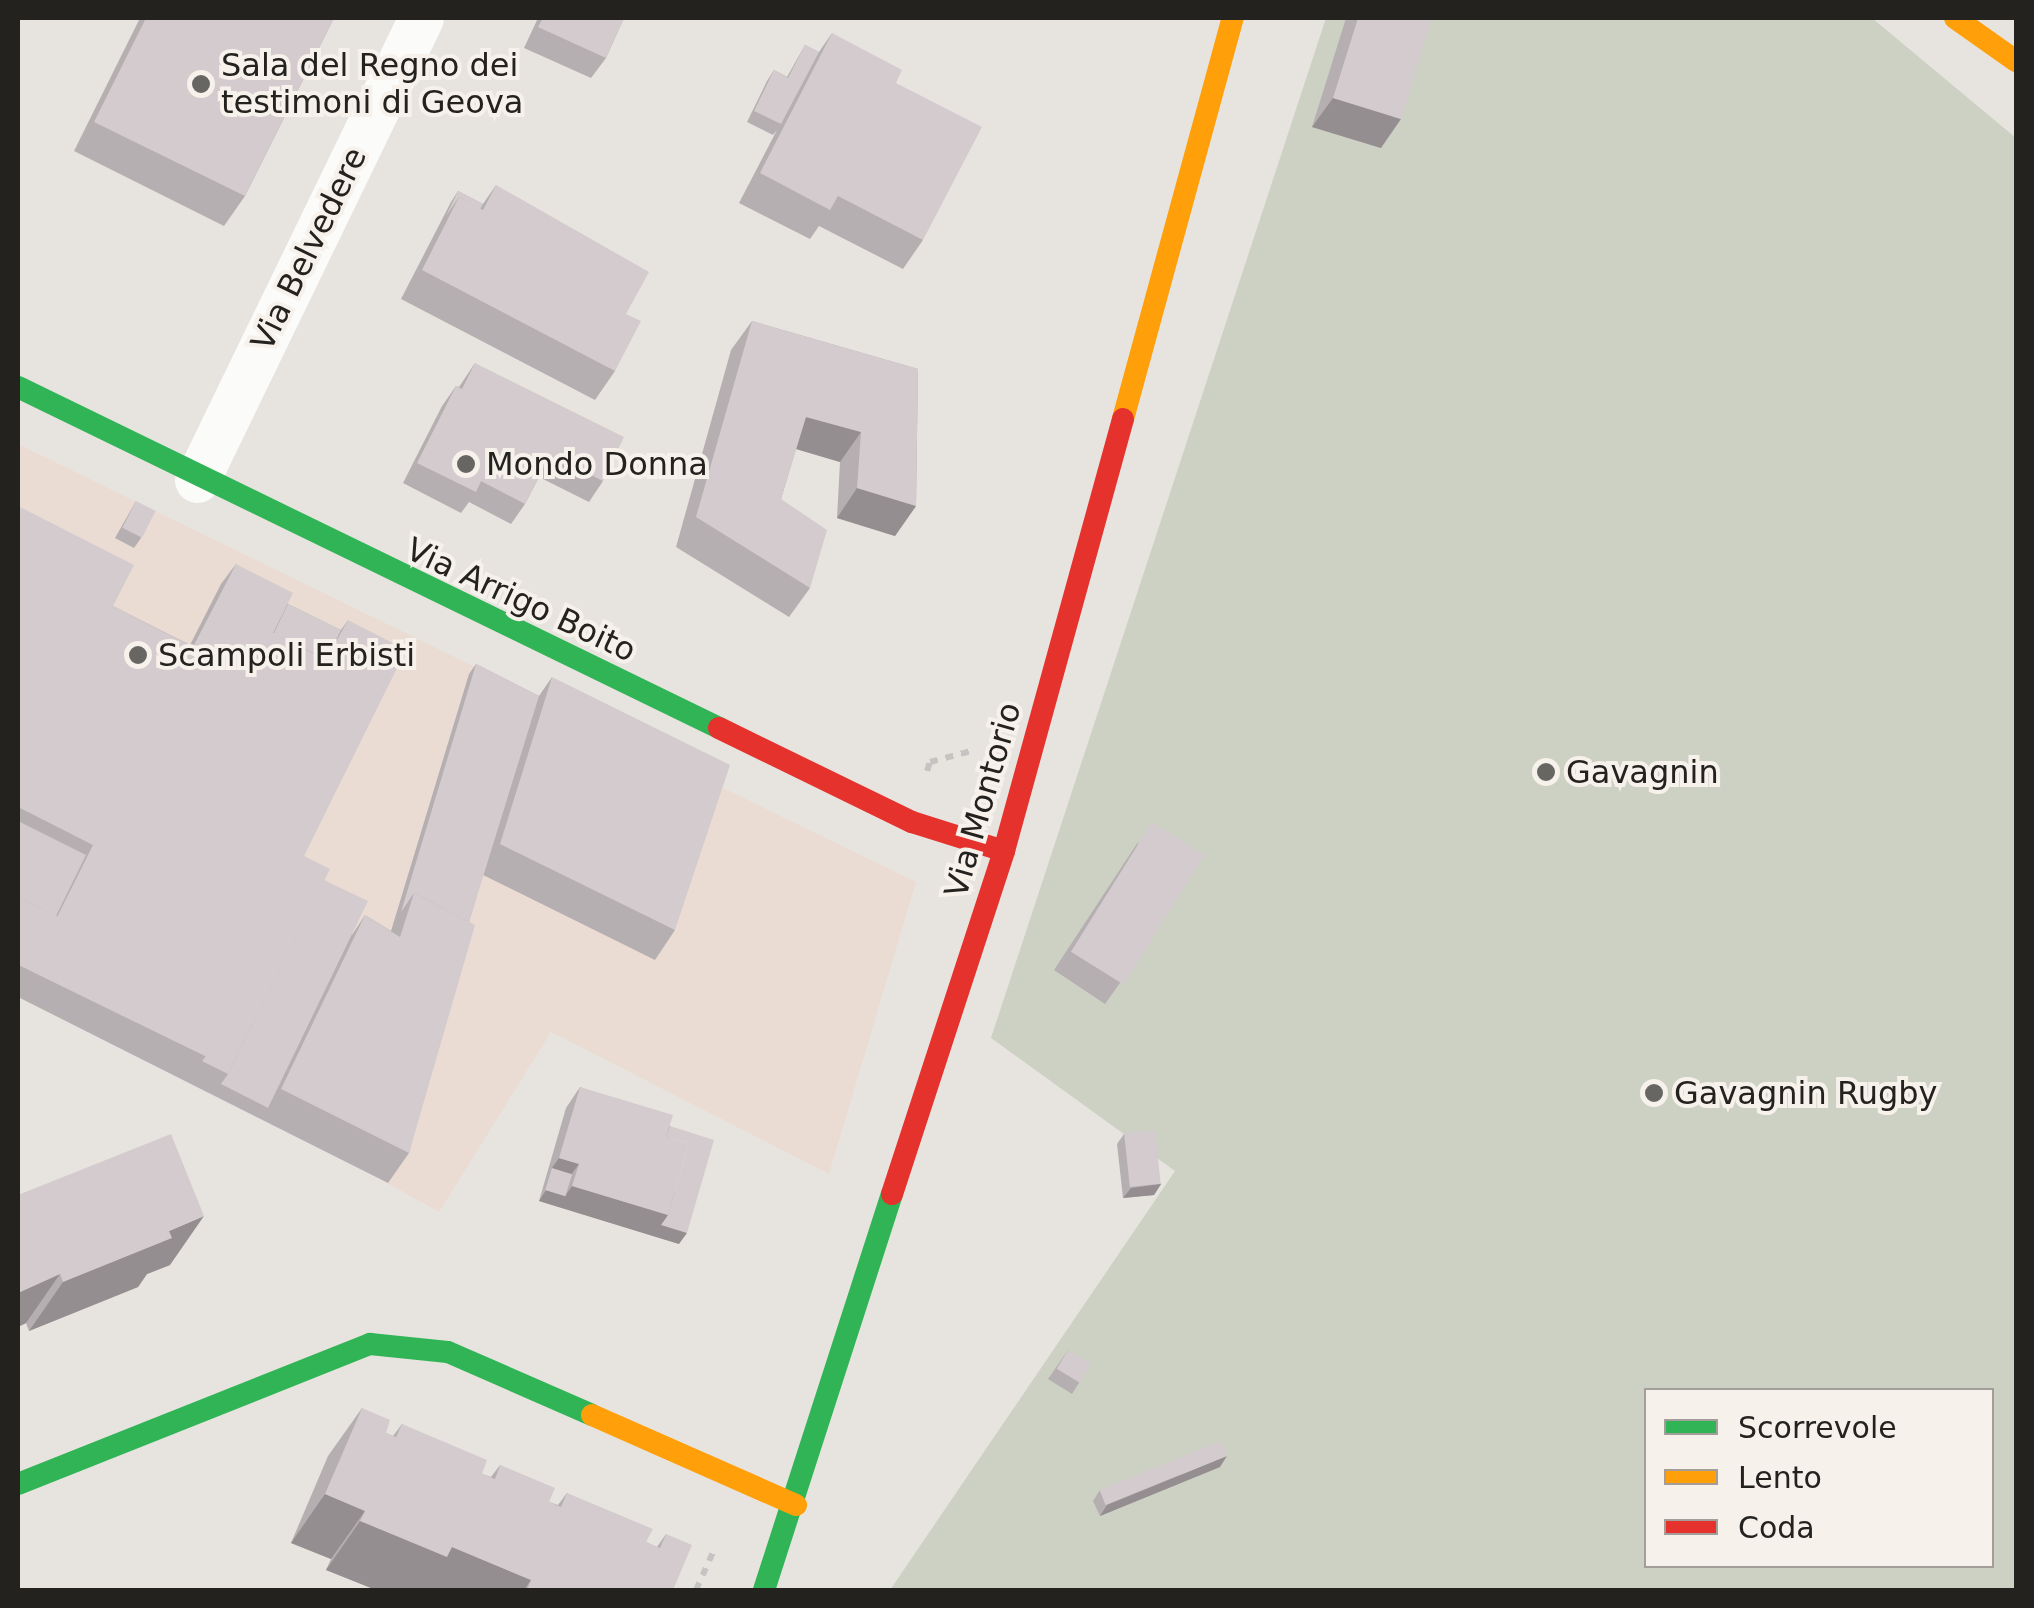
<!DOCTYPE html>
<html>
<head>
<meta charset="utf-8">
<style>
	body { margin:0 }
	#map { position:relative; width:2034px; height:1608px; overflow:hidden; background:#e7e4e0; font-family:"DejaVu Sans",sans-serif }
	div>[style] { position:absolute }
	.industrial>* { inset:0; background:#eadcd3 }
	.green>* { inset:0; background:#cdd1c3 }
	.path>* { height:6px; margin-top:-3px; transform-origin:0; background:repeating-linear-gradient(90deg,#c6c4c3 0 8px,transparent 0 16px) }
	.street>* { height:45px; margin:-22.5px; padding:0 22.5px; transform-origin:22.5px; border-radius:22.5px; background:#fbfbfa }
	.fast>* { height:22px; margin:-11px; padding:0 11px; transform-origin:11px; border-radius:11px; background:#30b455 }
	.slow>* { height:22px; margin:-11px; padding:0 11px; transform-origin:11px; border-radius:11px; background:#ff9f0a }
	.jam>* { height:22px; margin:-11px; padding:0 11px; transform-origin:11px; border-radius:11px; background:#e5322d }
	.wall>* { inset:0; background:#b5afb1 }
	.shaded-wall>* { inset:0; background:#948e90 }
	.building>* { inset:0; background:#d3cbce; transform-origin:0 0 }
	.dots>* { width:28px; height:28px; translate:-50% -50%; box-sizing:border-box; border:5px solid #f7f1eb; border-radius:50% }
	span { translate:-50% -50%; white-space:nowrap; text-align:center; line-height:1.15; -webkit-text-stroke:8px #f7f1eb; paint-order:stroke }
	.poi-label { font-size:32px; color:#24221f }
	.left { translate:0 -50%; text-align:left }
	.street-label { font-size:32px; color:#24221f }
	.frame { position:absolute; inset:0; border:20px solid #24221f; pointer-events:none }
	.legend { position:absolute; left:1644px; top:1388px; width:350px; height:180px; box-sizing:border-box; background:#f7f1eb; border:2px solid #a39e99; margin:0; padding:12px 18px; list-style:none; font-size:30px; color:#24221f }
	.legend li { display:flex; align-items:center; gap:20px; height:50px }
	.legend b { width:50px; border:2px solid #a39e99 }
</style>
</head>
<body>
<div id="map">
	<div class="industrial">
		<i style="clip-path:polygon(18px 444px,916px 882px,829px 1174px,551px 1032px,439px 1212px,18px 977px)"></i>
	</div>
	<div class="green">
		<i style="clip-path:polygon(evenodd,1326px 18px,1872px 18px,2016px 138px,2016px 1590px,890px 1590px,1175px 1171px,991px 1038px,1326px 18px,1646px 1390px,1992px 1390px,1992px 1566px,1646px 1566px,1646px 1390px)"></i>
	</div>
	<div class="path">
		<i style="left:927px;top:771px;width:9px;rotate:-72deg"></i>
		<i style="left:930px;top:762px;width:47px;rotate:-14.9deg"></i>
		<i style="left:696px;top:1590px;width:44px;rotate:-65.8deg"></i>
	</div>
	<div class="street">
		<i style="left:197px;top:480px;width:513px;rotate:-64.13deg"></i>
	</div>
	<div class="fast">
		<i style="left:18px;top:387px;width:780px;rotate:25.94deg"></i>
		<i style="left:18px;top:1484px;width:379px;rotate:-21.7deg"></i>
		<i style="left:370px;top:1344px;width:78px;rotate:5.9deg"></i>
		<i style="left:448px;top:1352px;width:157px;rotate:23.6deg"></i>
		<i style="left:764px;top:1590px;width:416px;rotate:-72.1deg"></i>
	</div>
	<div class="slow">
		<i style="left:1955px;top:18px;width:75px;rotate:35.2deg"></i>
		<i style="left:1123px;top:419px;width:416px;rotate:-74.7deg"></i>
		<i style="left:592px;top:1415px;width:223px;rotate:23.8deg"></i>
	</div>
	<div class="jam">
		<i style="left:719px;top:728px;width:215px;rotate:26deg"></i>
		<i style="left:912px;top:822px;width:96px;rotate:17.5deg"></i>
		<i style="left:892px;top:1194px;width:361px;rotate:-71.9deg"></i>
		<i style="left:1004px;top:851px;width:448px;rotate:-74.6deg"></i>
	</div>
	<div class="wall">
		<i style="clip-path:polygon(140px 18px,334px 18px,245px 196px,224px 226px,74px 151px)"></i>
		<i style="clip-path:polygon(538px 18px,624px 18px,606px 58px,591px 78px,524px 48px)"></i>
		<i style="clip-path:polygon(1346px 18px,1432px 18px,1381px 148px,1312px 127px)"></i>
		<i style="clip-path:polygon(832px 33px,896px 83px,923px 240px,903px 269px,819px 226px,810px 239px,739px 203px,777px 130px,773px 135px,747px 122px,767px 81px,774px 70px,787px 77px,805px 45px,819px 52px)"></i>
		<i style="clip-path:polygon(496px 185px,626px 314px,615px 371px,595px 400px,401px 299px,451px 202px,458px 191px,483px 204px)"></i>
		<i style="clip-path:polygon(752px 321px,918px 369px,916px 506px,895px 536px,837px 518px,840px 462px,796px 449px,781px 499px,810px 588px,789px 617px,676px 547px,731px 350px)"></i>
		<i style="clip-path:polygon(475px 363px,603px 481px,589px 502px,539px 477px,525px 504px,511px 524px,469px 502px,461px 513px,403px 483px,442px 406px,456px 386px,459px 387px)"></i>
		<i style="clip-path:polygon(136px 501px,141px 538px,134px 548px,115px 538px)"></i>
		<i style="clip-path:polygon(18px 506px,113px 606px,190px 645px,221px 584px,236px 564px,288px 604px,341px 630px,348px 620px,304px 856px,324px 880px,352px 935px,365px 915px,391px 931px,469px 674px,476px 664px,539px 696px,552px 677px,675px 930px,655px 960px,483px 875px,469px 922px,409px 1153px,388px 1183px,18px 997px)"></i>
		<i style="clip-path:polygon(1138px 842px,1120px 983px,1105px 1004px,1054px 970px)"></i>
		<i style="clip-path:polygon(580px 1087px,670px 1126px,679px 1244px,539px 1201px,566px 1108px)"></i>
		<i style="clip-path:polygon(1124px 1134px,1161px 1184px,1154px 1195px,1123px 1198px,1117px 1144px)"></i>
		<i style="clip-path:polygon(18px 1195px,170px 1265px,147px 1274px,138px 1287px,29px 1331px,26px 1323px,18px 1327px)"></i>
		<i style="clip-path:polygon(1068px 1350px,1079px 1383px,1072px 1394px,1048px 1379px)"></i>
		<i style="clip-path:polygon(362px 1408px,386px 1433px,393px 1436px,402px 1424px,482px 1474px,491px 1477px,500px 1465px,549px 1502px,558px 1505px,567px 1493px,646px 1542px,657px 1547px,666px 1534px,673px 1590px,376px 1590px,326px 1570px,331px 1559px,291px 1543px,328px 1456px)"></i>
		<i style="clip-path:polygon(1220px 1467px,1100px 1516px,1093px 1501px,1100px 1490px)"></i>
	</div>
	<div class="shaded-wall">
		<i style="clip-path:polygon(1333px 98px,1401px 119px,1381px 148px,1312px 127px)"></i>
		<i style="clip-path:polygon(806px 417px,861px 432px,840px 462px,786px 446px)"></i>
		<i style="clip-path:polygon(857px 488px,916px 506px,895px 536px,837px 518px)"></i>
		<i style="clip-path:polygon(559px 1158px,579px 1164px,564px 1184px,552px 1168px)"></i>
		<i style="clip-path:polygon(1161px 1184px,1154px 1195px,1123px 1198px,1131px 1188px)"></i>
		<i style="clip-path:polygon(572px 1186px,668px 1215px,687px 1233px,679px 1244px,539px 1201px,546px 1190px,565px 1196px)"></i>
		<i style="clip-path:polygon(204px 1216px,170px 1265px,147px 1274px,138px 1287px,29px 1331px,63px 1282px,169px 1231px)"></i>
		<i style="clip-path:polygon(60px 1274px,26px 1323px,18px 1327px,18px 1293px)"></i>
		<i style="clip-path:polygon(1227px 1456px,1220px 1467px,1100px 1516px,1107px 1505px)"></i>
		<i style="clip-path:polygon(325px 1494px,365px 1511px,331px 1559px,291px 1543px)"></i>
		<i style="clip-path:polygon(360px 1521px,452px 1547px,531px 1580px,524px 1590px,376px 1590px,326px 1570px)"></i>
	</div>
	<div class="building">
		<i style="clip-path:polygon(146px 18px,334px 18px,245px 196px,94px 122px)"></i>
		<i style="clip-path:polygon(543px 18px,624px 18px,606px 58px,538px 27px)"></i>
		<i style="clip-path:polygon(1358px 18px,1432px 18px,1401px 119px,1333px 98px)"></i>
		<i style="clip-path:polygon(832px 33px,902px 70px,896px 83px,982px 127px,923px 240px,838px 196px,830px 210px,760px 173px)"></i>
		<i style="clip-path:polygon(805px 45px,819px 52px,781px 124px,754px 111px,774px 70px,788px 78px)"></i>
		<i style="clip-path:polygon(496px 185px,649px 272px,626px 314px,641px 321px,615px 371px,422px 270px,459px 197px,483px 210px)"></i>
		<i style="clip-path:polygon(458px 191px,483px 204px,480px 209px,459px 197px,446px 216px)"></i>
		<i style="clip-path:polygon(752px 321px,918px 369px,916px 506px,857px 488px,861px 432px,806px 417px,781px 499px,827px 530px,810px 588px,696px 517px)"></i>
		<i style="clip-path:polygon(475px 363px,624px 437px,603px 481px,550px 455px,525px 504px,481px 481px,476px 492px,417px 463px,456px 386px,462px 389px)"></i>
		<i style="left:136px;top:501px;width:22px;height:30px;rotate:27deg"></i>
		<i style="clip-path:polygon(18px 506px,134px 565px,113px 606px,193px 647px,236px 564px,293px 593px,273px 633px,326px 660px,348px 620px,406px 650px,304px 856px,330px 869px,228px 1074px,202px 1061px,209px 1052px,233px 1003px,57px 917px,93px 845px,18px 807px)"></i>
		<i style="left:288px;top:604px;width:59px;height:33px;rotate:26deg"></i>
		<i style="clip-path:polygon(476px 664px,539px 696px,469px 922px,414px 893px,401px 912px)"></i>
		<i style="clip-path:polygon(552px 677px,730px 765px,675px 930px,500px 844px)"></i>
		<i style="clip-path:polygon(18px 821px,86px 855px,56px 916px,18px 897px)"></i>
		<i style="left:1152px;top:822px;width:62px;height:153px;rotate:32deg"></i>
		<i style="clip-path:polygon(324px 880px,368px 901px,268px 1108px,221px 1084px,228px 1074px)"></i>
		<i style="clip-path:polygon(414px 893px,475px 925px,409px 1153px,281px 1089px,365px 915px,400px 937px)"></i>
		<i style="left:18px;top:897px;width:240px;height:61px;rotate:26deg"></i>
		<i style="clip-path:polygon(580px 1087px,673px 1115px,666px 1137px,689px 1143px,668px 1215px,572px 1186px,579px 1164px,559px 1158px)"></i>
		<i style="clip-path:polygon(670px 1126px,714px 1140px,687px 1233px,661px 1225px,668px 1215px,689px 1143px,666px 1137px)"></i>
		<i style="left:1155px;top:1130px;width:54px;height:31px;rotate:84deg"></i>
		<i style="clip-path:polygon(171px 1134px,204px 1216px,169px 1231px,172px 1238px,63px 1282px,60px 1274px,18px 1293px,18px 1195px)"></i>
		<i style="left:552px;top:1168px;width:21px;height:23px;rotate:17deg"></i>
		<i style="left:1068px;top:1350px;width:27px;height:22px;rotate:31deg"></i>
		<i style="clip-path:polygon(362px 1408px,390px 1420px,386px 1433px,396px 1437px,402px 1424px,487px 1460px,482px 1474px,495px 1479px,500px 1465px,555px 1488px,549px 1502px,561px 1507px,567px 1493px,653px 1529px,646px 1542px,660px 1548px,666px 1534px,692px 1545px,673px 1590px,527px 1590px,531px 1580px,452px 1547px,447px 1557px,360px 1521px,365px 1511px,325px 1494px)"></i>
		<i style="left:1221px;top:1441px;width:16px;height:131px;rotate:68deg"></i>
	</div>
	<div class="dots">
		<i style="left:201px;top:84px;background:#686663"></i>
		<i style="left:466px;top:464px;background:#686663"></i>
		<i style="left:138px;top:655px;background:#686663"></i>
		<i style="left:1546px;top:772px;background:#686663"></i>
		<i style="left:1654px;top:1093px;background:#686663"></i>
	</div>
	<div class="poi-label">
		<span class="left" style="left:221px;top:84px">Sala del Regno dei<br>testimoni di Geova</span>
		<span class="left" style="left:486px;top:464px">Mondo Donna</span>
		<span class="left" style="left:158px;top:655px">Scampoli Erbisti</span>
		<span class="left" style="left:1566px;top:772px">Gavagnin</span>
		<span class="left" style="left:1674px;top:1093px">Gavagnin Rugby</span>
	</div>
	<div class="street-label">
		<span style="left:309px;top:249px;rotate:-64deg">Via Belvedere</span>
		<span style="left:521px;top:600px;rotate:25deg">Via Arrigo Boito</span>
		<span style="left:983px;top:800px;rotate:-74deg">Via Montorio</span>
	</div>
	<div class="frame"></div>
	<ul class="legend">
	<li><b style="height:12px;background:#30b455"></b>Scorrevole</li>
	<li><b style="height:12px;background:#ff9f0a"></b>Lento</li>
	<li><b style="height:12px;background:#e5322d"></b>Coda</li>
	</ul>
</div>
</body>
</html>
